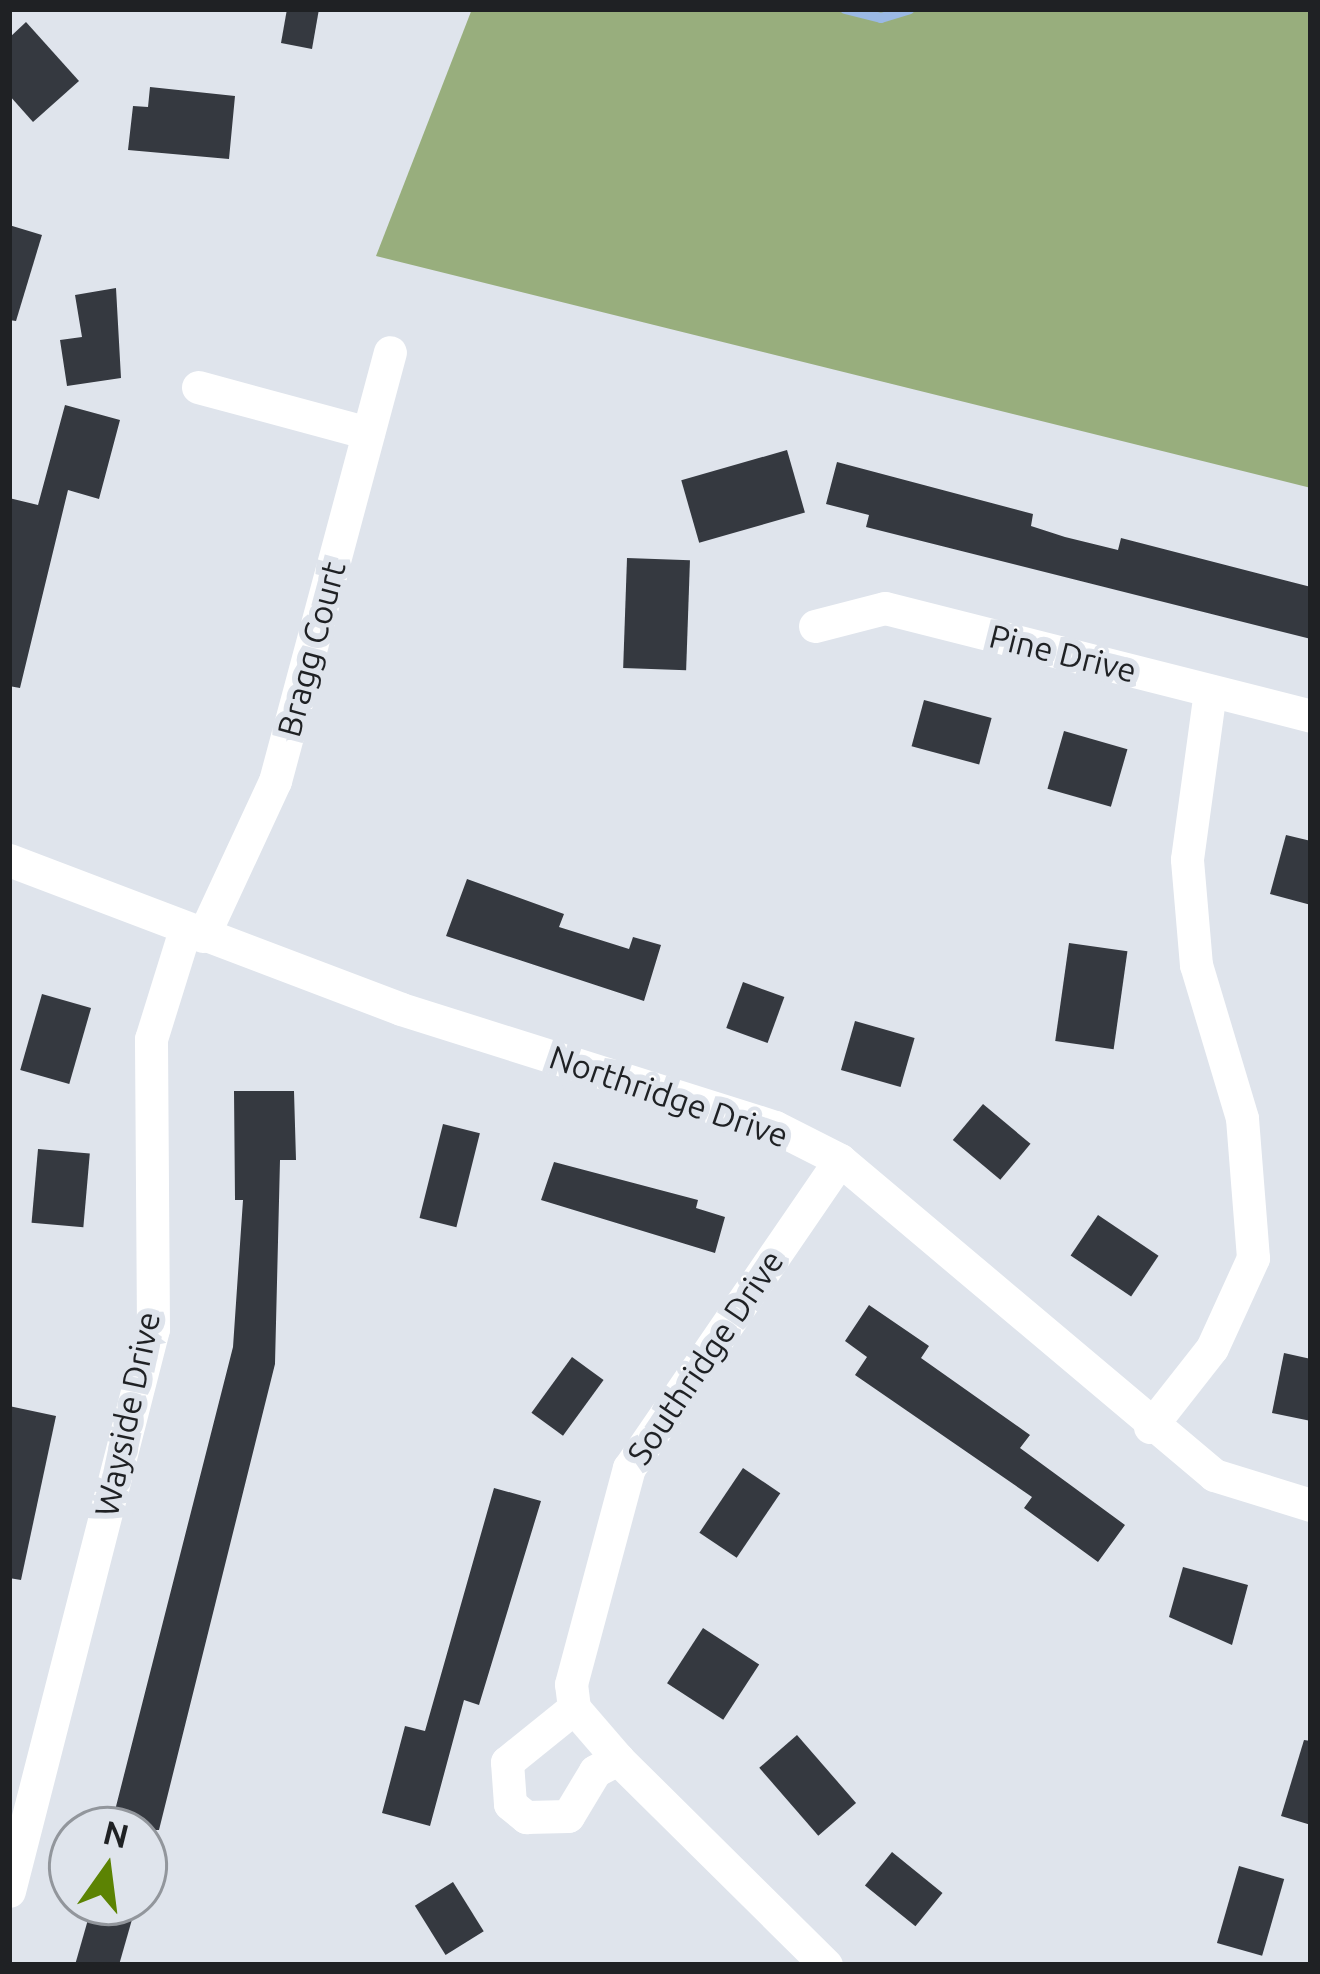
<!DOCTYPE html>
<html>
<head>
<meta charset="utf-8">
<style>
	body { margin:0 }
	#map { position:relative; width:1320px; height:1974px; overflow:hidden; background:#dfe4ec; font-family:Ubuntu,sans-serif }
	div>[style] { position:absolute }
	.forest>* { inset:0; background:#98ae7d }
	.stream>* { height:10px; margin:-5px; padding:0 5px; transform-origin:5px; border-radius:5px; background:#9bb9e4 }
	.building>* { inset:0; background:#353940; transform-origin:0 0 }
	.street>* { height:33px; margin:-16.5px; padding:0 16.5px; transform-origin:16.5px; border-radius:16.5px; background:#fff }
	span { translate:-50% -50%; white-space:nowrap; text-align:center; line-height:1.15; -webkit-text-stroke:12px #dfe4ec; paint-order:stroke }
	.street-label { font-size:33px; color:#1f2124 }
	.frame { position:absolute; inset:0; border:12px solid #1f2124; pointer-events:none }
	.north { position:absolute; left:48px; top:1806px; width:120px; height:120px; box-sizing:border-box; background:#dfe4ec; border:3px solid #92969c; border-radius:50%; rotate:14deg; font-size:33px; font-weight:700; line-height:48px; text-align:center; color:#1f2124 }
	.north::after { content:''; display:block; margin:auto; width:42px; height:54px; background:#5c8303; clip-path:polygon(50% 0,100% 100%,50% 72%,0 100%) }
</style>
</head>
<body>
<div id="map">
	<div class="forest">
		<i style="clip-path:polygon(472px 9px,1311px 9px,1311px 488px,376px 256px)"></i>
	</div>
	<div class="stream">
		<i style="left:845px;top:9px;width:37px;rotate:14deg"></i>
		<i style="left:881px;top:18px;width:30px;rotate:-17deg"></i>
	</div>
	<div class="building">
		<i style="clip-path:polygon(287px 9px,319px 9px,312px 49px,281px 43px)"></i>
		<i style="clip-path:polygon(26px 22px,79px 81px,33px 122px,9px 95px,9px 38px)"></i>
		<i style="clip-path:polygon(150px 87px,235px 96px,229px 159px,128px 150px,133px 106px,148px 107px)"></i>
		<i style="clip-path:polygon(9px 225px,42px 235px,16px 321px,9px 320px)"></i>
		<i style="clip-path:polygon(116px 288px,121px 378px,67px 386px,60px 340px,82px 337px,75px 295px)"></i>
		<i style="clip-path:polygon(65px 405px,120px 420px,99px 499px,68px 490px,20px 688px,9px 686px,9px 498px,38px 505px)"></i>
		<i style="left:787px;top:450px;width:65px;height:110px;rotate:74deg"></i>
		<i style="clip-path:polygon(837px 462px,1033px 514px,1031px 526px,1065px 537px,1118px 550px,1121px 538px,1311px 587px,1311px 639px,866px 527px,869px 515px,826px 504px)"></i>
		<i style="left:627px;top:558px;width:63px;height:110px;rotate:2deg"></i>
		<i style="left:924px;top:700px;width:70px;height:48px;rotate:15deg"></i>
		<i style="left:1064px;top:731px;width:66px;height:60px;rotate:16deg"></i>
		<i style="clip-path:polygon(1286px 835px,1311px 841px,1311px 905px,1270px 894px)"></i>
		<i style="clip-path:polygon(467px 879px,564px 914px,559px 927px,629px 949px,633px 937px,661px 945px,644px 1001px,446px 936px)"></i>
		<i style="left:1069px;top:943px;width:59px;height:99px;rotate:8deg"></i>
		<i style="left:743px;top:982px;width:44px;height:49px;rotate:20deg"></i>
		<i style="left:42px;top:994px;width:51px;height:79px;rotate:16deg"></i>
		<i style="left:855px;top:1021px;width:62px;height:51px;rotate:16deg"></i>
		<i style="clip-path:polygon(234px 1091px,294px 1091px,296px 1160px,280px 1160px,275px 1364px,159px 1830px,110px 1830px,233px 1347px,243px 1200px,235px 1200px)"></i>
		<i style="left:983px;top:1104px;width:62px;height:47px;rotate:40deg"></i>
		<i style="left:443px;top:1124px;width:38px;height:97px;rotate:14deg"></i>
		<i style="left:38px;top:1149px;width:52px;height:74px;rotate:5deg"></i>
		<i style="clip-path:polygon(554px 1162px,698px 1200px,696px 1208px,725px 1217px,715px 1253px,541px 1200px)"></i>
		<i style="left:1098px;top:1215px;width:73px;height:49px;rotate:34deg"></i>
		<i style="clip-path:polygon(869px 1305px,929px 1346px,921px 1358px,1030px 1435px,1020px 1448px,1125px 1525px,1098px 1562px,1024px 1508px,1032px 1497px,855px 1375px,867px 1357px,845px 1341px)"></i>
		<i style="clip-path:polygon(1284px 1353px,1311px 1359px,1311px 1421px,1272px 1413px)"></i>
		<i style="left:572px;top:1357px;width:39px;height:69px;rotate:36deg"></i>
		<i style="clip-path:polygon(9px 1406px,56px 1416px,21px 1580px,9px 1578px)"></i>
		<i style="left:743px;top:1468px;width:45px;height:78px;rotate:34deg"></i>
		<i style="clip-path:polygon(494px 1488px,541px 1501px,479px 1705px,464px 1700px,430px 1826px,382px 1813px,405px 1726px,425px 1731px)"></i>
		<i style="clip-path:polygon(1183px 1567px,1248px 1585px,1232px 1645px,1169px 1617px)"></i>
		<i style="left:703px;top:1628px;width:67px;height:66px;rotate:33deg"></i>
		<i style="left:797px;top:1735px;width:90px;height:50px;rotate:49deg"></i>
		<i style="clip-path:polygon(1304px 1740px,1311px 1741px,1311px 1825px,1281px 1816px)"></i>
		<i style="left:892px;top:1852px;width:65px;height:43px;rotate:39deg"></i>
		<i style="left:1239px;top:1866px;width:47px;height:80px;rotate:16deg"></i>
		<i style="left:453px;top:1882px;width:58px;height:45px;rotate:58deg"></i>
		<i style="clip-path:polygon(93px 1902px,137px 1902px,119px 1965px,75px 1965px)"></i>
	</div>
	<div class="street">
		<i style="left:198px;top:387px;width:176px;rotate:15.1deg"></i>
		<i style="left:815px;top:626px;width:72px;rotate:-14.4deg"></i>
		<i style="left:885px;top:608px;width:439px;rotate:14.2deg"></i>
		<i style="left:9px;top:860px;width:419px;rotate:20.8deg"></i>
		<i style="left:401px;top:1009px;width:392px;rotate:17.5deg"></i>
		<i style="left:775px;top:1127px;width:73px;rotate:26.9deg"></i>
		<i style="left:840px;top:1160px;width:489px;rotate:40.1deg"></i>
		<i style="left:1214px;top:1475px;width:102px;rotate:17.2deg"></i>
		<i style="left:203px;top:936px;width:171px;rotate:-65.1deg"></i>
		<i style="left:275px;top:781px;width:444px;rotate:-75deg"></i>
		<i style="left:1150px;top:1427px;width:100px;rotate:-51.9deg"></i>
		<i style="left:1212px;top:1348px;width:99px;rotate:-65.5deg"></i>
		<i style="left:1253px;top:1258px;width:140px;rotate:-94.5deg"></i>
		<i style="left:1242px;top:1118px;width:160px;rotate:-106.7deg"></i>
		<i style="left:1196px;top:965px;width:106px;rotate:-94.9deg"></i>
		<i style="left:1187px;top:859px;width:170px;rotate:-82.2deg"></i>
		<i style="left:574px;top:1708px;width:86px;rotate:141.1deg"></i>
		<i style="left:507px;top:1762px;width:42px;rotate:85.9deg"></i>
		<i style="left:510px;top:1804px;width:21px;rotate:39deg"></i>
		<i style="left:526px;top:1817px;width:42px;rotate:-1.4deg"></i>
		<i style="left:568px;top:1816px;width:52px;rotate:-59deg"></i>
		<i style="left:595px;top:1771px;width:26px;rotate:-28deg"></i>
		<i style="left:9px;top:1891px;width:580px;rotate:-75.63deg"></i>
		<i style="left:153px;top:1329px;width:290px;rotate:-90.4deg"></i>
		<i style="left:151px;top:1039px;width:114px;rotate:-72.7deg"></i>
		<i style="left:826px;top:1965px;width:293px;rotate:-135.3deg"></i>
		<i style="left:618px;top:1759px;width:67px;rotate:-130.8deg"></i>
		<i style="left:574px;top:1708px;width:24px;rotate:-97deg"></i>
		<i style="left:571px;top:1684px;width:224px;rotate:-75deg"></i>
		<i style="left:629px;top:1468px;width:373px;rotate:-55.6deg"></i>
	</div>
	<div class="street-label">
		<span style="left:311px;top:649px;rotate:-75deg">Bragg Court</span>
		<span style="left:1063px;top:653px;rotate:14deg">Pine Drive</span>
		<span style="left:669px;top:1096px;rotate:19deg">Northridge Drive</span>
		<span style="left:705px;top:1357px;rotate:-56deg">Southridge Drive</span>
		<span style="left:127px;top:1414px;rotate:-78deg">Wayside Drive</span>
	</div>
	<div class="frame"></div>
	<div class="north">N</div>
</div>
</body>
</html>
